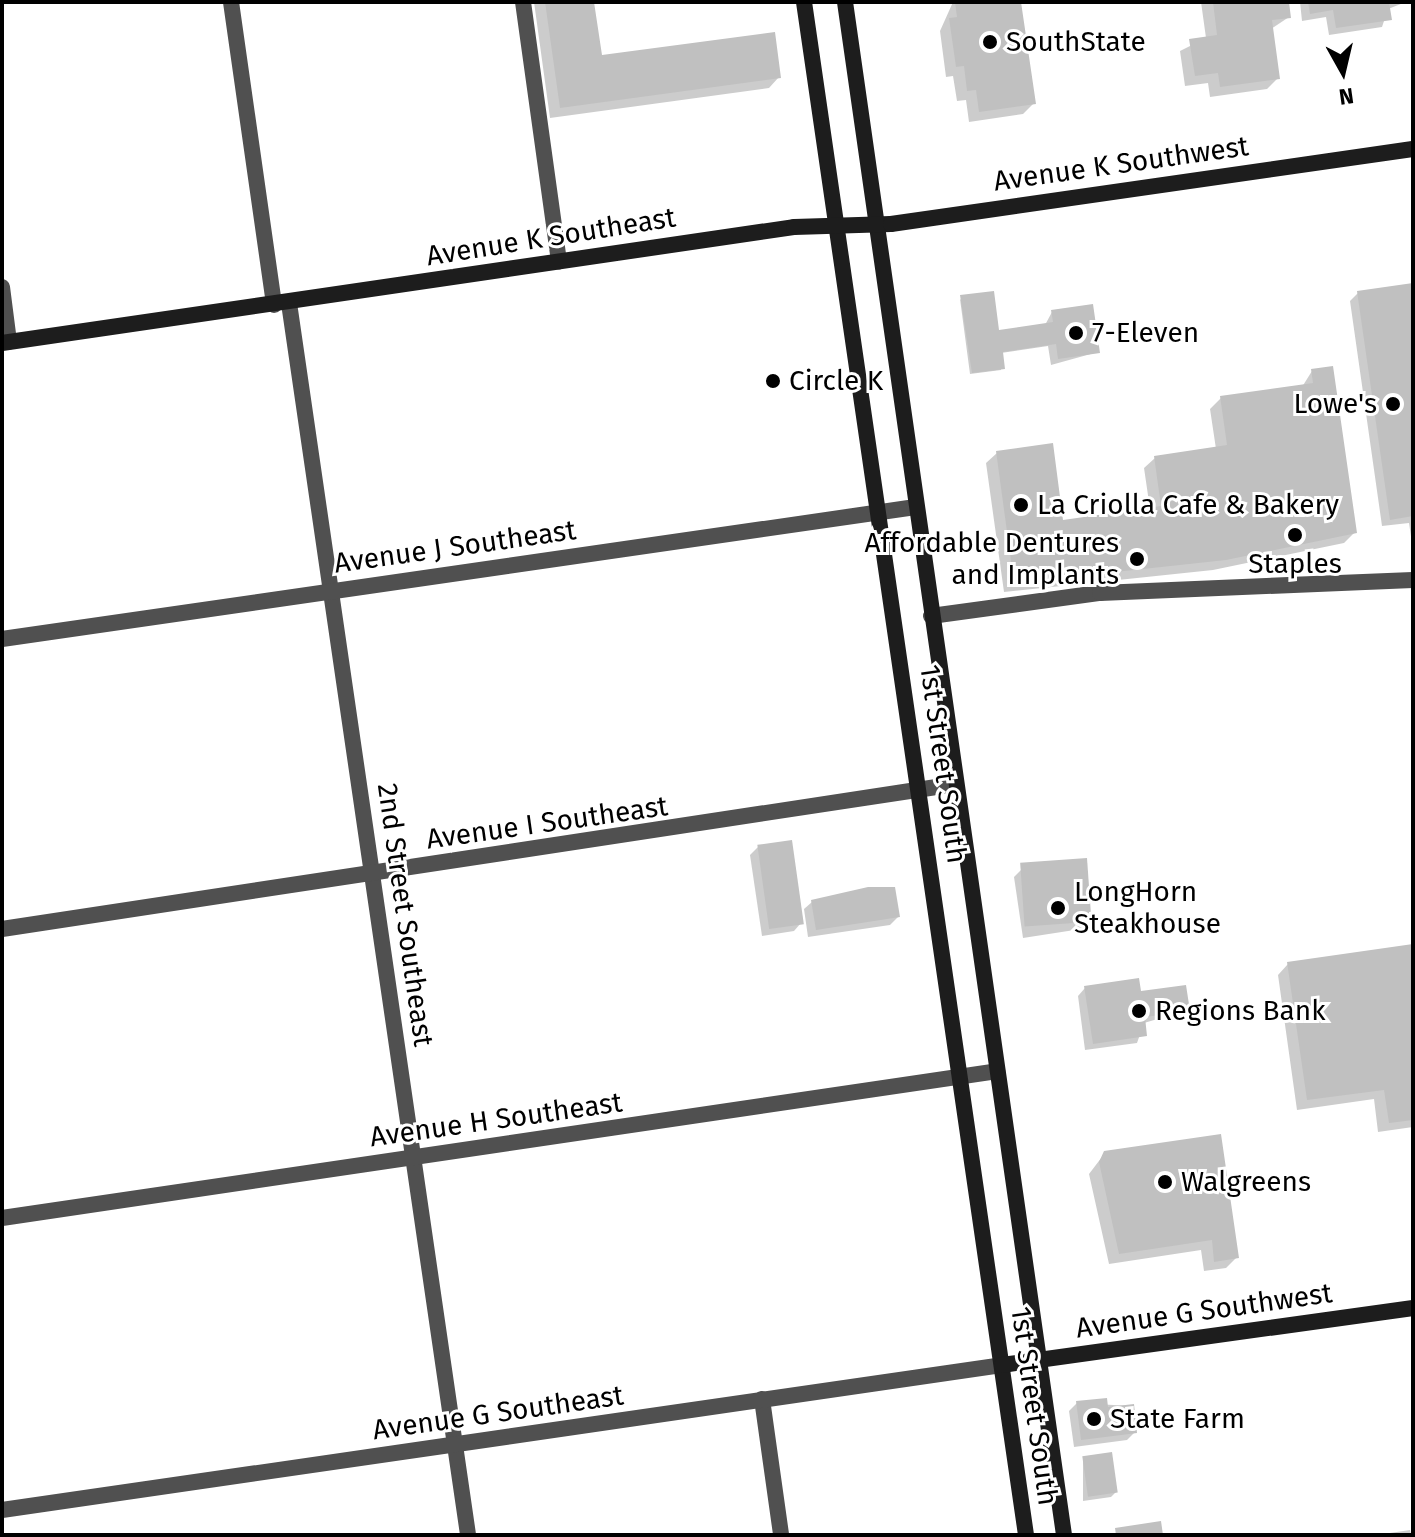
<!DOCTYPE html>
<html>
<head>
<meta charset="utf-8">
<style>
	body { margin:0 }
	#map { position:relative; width:1415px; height:1537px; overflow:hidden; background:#fff; font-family:"Fira Sans",sans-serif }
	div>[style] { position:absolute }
	.shadow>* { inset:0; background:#0003 }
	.building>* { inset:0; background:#c0c0c0; transform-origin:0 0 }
	.street>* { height:16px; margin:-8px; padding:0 8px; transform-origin:8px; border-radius:8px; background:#505050 }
	.secondary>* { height:16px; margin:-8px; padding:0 8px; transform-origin:8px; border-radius:8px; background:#1d1d1d }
	.dots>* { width:22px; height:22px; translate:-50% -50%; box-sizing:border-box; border:4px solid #fff; border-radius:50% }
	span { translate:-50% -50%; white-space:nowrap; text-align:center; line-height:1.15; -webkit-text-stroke:6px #fff; paint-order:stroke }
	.poi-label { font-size:28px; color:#000 }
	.left { translate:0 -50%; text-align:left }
	.right { translate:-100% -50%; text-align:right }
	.street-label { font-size:28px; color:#000 }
	.frame { position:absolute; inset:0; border:4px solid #000; pointer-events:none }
	.north { position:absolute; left:1303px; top:32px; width:80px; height:80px; -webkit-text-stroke:6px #fff; paint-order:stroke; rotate:172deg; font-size:22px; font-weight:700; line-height:32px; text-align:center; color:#000 }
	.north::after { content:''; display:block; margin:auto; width:28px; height:36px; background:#000; clip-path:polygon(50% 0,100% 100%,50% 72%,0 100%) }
</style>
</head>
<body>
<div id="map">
	<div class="shadow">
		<i style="clip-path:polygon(534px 2px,592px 2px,600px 58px,779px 77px,769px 88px,550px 118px)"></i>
		<i style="clip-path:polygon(953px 2px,1019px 2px,1034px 103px,1023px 114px,969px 122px,966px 100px,957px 101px,953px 76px,946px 77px,940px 31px)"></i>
		<i style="clip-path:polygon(1201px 2px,1287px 2px,1289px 17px,1271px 29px,1278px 78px,1267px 89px,1210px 97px,1208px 83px,1185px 86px,1180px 51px,1206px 38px)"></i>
		<i style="clip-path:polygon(1300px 2px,1406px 2px,1388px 9px,1382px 27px,1329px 35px,1326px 17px,1302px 21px)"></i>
		<i style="clip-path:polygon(1413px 285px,1413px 550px,1409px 523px,1382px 526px,1350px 301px,1358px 293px)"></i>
		<i style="clip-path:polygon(960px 299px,998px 332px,1045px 325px,1052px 312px,1098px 352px,1051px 365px,1048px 346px,1001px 353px,1001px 370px,970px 374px)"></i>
		<i style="clip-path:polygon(1312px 371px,1355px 532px,1344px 543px,1213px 570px,1004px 592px,986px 463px,997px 453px,1062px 522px,1150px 509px,1144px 468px,1155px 458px,1216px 449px,1210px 409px,1221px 398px,1302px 387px)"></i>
		<i style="clip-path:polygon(758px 847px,801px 923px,794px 931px,762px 936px,750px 855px)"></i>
		<i style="clip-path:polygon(1022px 869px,1088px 921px,1081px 929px,1023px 938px,1014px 877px)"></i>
		<i style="clip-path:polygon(812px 902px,898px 917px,890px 925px,808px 937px,804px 909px)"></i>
		<i style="clip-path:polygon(1413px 946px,1413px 1127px,1378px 1132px,1374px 1099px,1297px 1110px,1278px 975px,1288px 964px)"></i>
		<i style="clip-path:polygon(1085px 988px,1139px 994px,1188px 1010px,1144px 1023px,1137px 1043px,1085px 1050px,1078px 996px)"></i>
		<i style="clip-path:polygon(1105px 1153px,1237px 1257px,1226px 1268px,1204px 1271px,1201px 1250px,1109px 1264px,1089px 1174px)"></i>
		<i style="clip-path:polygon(1077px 1403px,1132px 1406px,1135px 1432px,1127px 1440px,1074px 1447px,1069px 1411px)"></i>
		<i style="clip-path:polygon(1083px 1459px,1116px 1492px,1111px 1497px,1083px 1501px)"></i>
		<i style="clip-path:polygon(1410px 1530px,1411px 1535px,1382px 1535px,1383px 1534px)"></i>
	</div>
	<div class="building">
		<i style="clip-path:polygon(545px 2px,594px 2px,602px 55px,775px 32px,781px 78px,560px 108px)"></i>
		<i style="clip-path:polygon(955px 2px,1021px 2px,1036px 104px,979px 112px,976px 90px,967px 91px,964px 66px,956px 67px,949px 18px,957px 17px)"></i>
		<i style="clip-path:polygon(1213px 2px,1289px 2px,1291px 18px,1272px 20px,1280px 79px,1220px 87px,1218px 73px,1195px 76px,1189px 39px,1217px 35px)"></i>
		<i style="clip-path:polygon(1308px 2px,1389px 2px,1392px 20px,1336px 28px,1333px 10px,1310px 14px)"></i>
		<i style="clip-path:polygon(1413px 283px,1413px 516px,1390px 520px,1357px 291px)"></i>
		<i style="clip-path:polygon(994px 291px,999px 330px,1053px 322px,1051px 310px,1093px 304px,1100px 353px,1058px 359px,1056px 344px,1003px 352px,1005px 369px,972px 373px,960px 295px)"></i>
		<i style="clip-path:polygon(1333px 366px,1357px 533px,1226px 560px,1014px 583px,996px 451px,1053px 443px,1063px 520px,1161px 506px,1154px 456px,1227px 445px,1220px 396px,1313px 383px,1311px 369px)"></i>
		<i style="left:792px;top:840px;width:85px;height:35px;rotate:82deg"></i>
		<i style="left:1087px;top:858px;width:64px;height:67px;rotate:86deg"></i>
		<i style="clip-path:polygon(868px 887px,895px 887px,900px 917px,816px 930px,811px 900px)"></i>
		<i style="clip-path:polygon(1413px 944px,1413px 1120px,1389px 1123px,1384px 1090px,1307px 1100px,1287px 962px)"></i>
		<i style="clip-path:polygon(1139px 978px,1141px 991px,1186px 985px,1190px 1011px,1145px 1017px,1147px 1036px,1093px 1044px,1084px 986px)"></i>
		<i style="clip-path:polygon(1221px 1134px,1239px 1258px,1214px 1262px,1212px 1240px,1119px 1254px,1099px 1162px,1104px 1151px)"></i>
		<i style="clip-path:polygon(1107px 1398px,1108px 1407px,1134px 1404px,1137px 1433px,1081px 1440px,1076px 1401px)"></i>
		<i style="left:1112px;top:1452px;width:41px;height:30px;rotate:82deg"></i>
		<i style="clip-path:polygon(1161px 1521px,1163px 1535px,1116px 1535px,1115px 1528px)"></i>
	</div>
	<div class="street">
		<i style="left:231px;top:2px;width:306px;rotate:81.9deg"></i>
		<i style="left:523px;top:2px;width:262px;rotate:82.1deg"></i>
		<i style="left:2px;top:287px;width:55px;rotate:82.7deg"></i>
		<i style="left:289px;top:303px;width:1245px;rotate:81.73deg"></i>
		<i style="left:931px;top:616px;width:171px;rotate:-7.8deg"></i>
		<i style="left:1100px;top:593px;width:313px;rotate:-2.4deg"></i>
		<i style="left:2px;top:639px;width:923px;rotate:-8.22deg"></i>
		<i style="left:2px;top:929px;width:965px;rotate:-8.64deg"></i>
		<i style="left:2px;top:1218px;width:1006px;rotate:-8.4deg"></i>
		<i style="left:762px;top:1399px;width:137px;rotate:82deg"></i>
		<i style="left:2px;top:1510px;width:1010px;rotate:-8.25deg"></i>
	</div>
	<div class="secondary">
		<i style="left:804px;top:2px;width:1549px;rotate:81.76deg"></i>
		<i style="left:845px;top:2px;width:1549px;rotate:81.87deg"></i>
		<i style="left:2px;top:343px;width:800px;rotate:-8.33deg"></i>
		<i style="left:794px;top:227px;width:97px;rotate:-1.8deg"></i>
		<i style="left:891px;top:224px;width:527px;rotate:-8.18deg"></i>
		<i style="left:1002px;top:1365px;width:415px;rotate:-7.9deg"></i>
	</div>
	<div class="dots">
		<i style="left:990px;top:42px;background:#000"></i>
		<i style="left:1076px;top:333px;background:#000"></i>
		<i style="left:773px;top:381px;background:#000"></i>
		<i style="left:1393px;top:404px;background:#000"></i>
		<i style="left:1021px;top:505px;background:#000"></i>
		<i style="left:1295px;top:535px;background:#000"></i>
		<i style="left:1137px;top:559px;background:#000"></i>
		<i style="left:1058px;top:908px;background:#000"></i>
		<i style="left:1139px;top:1011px;background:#000"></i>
		<i style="left:1165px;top:1182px;background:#000"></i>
		<i style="left:1094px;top:1419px;background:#000"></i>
	</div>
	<div class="poi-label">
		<span class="left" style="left:1006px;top:42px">SouthState</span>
		<span class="left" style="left:1092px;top:333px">7-Eleven</span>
		<span class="left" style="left:789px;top:381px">Circle K</span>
		<span class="right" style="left:1377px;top:404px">Lowe's</span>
		<span class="left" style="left:1037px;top:505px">La Criolla Cafe &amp; Bakery</span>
		<span class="right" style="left:1119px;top:559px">Affordable Dentures<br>and Implants</span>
		<span style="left:1295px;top:564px">Staples</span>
		<span class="left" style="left:1074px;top:908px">LongHorn<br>Steakhouse</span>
		<span class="left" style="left:1155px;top:1011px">Regions Bank</span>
		<span class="left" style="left:1181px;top:1182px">Walgreens</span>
		<span class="left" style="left:1110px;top:1419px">State Farm</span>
	</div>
	<div class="street-label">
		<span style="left:1121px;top:164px;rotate:-8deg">Avenue K Southwest</span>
		<span style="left:551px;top:237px;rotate:-9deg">Avenue K Southeast</span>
		<span style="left:455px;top:547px;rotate:-8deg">Avenue J Southeast</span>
		<span style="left:943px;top:764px;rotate:82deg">1st Street South</span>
		<span style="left:547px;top:823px;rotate:-8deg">Avenue I Southeast</span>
		<span style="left:405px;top:915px;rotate:82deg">2nd Street Southeast</span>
		<span style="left:496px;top:1120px;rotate:-8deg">Avenue H Southeast</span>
		<span style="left:1204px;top:1311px;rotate:-8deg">Avenue G Southwest</span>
		<span style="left:1034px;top:1406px;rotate:82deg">1st Street South</span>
		<span style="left:498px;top:1413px;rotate:-8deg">Avenue G Southeast</span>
	</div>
	<div class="frame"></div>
	<div class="north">N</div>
</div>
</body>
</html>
